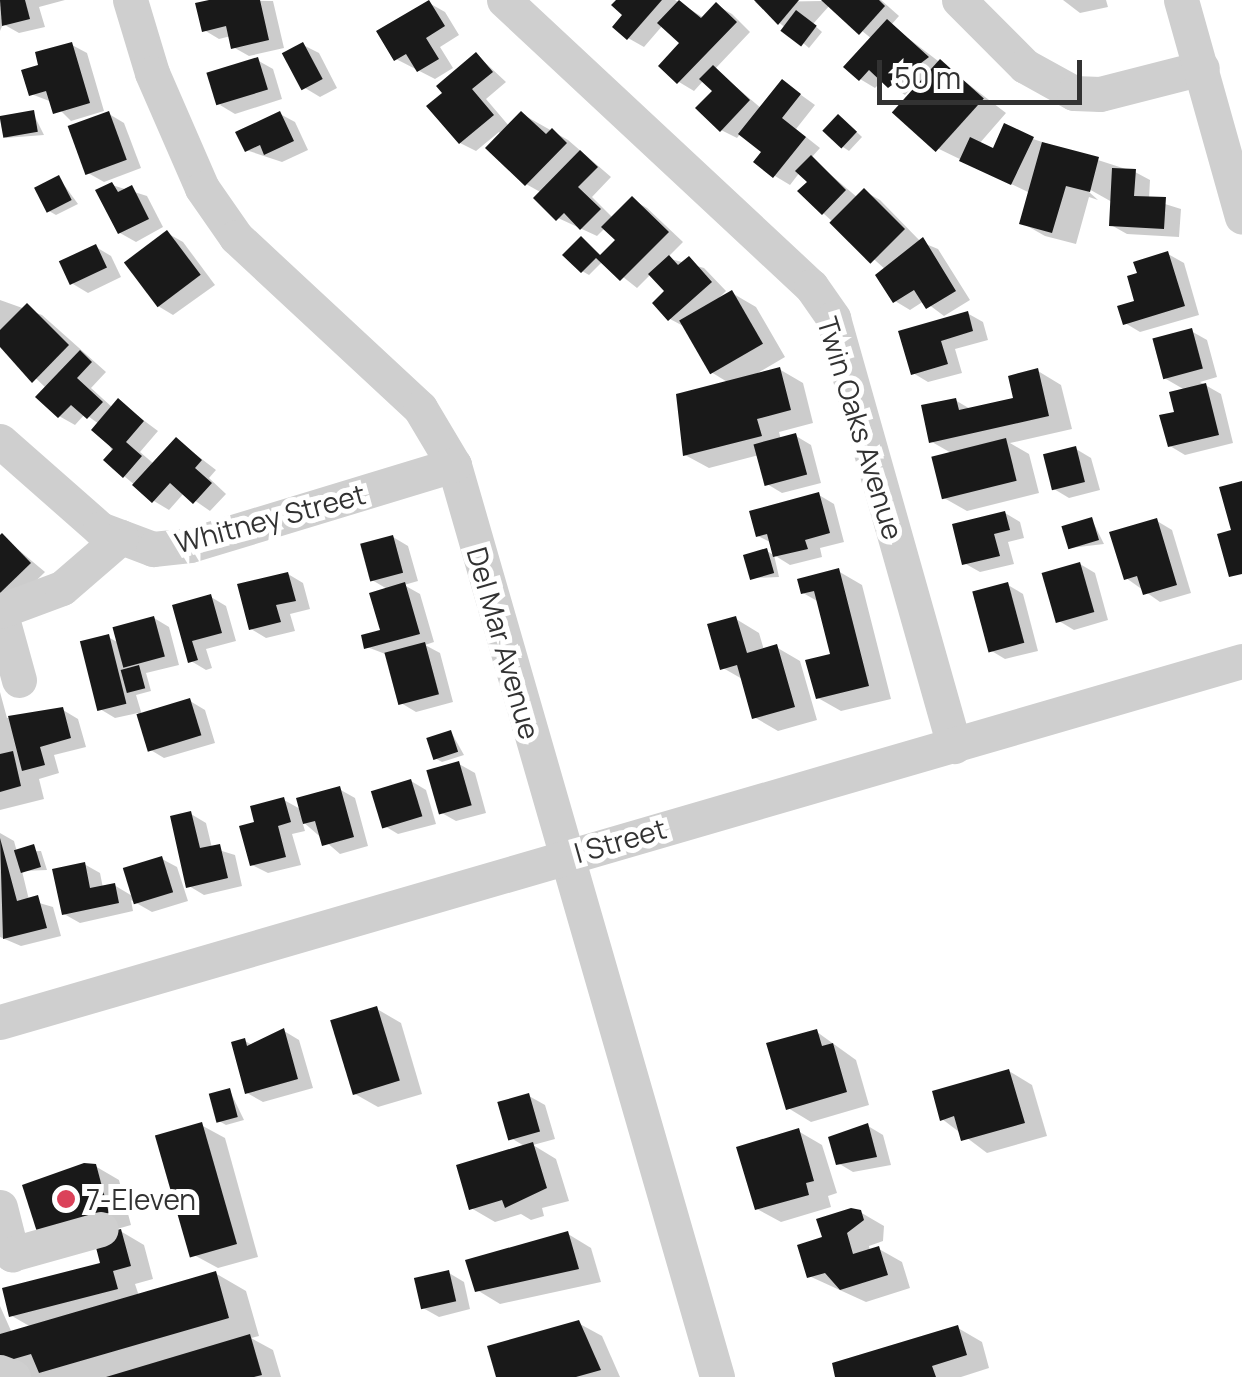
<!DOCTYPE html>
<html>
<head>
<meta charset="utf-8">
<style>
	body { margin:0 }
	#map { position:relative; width:1242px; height:1377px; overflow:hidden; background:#fff; font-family:Manrope,sans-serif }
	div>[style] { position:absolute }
	.shadow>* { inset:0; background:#0003 }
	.building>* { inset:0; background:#191919; transform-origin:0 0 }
	.minor>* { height:35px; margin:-17.5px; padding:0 17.5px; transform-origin:17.5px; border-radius:17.5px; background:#cfcfcf }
	.dots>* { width:28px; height:28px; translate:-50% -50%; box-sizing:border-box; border:5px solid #fff; border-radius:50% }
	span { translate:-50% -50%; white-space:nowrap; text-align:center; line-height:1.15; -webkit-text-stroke:10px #fff; paint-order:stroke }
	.street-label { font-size:28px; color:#323232 }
	.poi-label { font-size:28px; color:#323232 }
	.left { translate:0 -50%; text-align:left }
	.scale { position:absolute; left:877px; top:60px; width:205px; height:45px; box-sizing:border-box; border:5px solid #323232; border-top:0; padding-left:12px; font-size:30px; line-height:35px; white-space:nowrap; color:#323232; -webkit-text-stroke:8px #fff; paint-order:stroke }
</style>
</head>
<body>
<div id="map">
	<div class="shadow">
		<i style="clip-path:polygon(0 0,65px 0,39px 7px,45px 27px,19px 33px,3px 24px,0 31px)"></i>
		<i style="clip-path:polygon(221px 0,273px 1px,284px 48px,249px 56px,233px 47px,231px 36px,219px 39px,204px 30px)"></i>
		<i style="clip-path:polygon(619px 0,675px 0,704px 18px,716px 5px,732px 14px,750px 32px,715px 69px,762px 109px,783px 82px,815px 105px,796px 129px,820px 148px,811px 158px,858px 198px,864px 191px,880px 200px,921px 242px,938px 249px,970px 300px,944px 316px,924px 301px,910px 310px,895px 301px,887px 271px,823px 213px,810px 182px,800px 172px,790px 185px,775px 176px,764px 152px,741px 133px,737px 138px,721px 130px,715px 91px,704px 80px,694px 91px,679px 82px,683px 43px,663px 25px,644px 47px,628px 38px)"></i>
		<i style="clip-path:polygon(881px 0,899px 16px,891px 25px,1006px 113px,979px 144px,994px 151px,1033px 139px,1135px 172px,1150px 180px,1149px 199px,1181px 209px,1179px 237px,1127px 234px,1111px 225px,1112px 202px,1080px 184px,1098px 200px,1089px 197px,1076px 244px,1045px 236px,1022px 223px,1030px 193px,939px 149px,919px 80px,905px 95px,883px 80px,875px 88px,860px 79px,872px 39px,830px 5px,813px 24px,822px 32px,809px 48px,755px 2px)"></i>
		<i style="clip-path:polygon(1063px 0,1106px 0,1108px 7px,1080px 13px)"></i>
		<i style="clip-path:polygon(429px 3px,445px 12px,459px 35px,440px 47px,453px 68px,435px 79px,396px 59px)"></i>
		<i style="clip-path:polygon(72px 45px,87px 53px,104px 111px,71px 121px,52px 102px,31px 94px,42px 67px)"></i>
		<i style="clip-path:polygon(303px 45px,319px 53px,337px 88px,320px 97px,305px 88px)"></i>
		<i style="clip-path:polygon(477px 55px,506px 82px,486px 99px,509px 126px,522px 114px,568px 140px,611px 177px,592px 197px,613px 218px,632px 199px,647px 208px,683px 242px,667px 258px,704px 268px,726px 291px,718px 299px,732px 293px,756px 307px,785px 357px,756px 374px,779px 369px,803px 383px,813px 423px,779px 432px,781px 440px,796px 436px,811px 445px,821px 483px,782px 493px,767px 484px,759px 455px,709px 468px,685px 455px,729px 383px,711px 372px,687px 328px,670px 319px,668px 292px,651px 274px,637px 288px,603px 261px,589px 275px,582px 271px,582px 239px,602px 257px,618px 240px,605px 228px,597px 236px,558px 218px,542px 193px,526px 184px,499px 132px,476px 151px,460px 143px)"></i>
		<i style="clip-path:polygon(257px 60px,273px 69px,282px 99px,235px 114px,220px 105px)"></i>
		<i style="clip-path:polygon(33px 113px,44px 135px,5px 138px)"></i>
		<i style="clip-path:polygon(109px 114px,124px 123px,141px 168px,104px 182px,88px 173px)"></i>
		<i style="clip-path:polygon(280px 114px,295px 122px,308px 150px,282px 162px,246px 150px)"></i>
		<i style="clip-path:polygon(845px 121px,862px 137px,849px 151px,843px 147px)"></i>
		<i style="clip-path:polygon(59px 178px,78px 204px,56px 215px,49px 211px)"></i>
		<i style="clip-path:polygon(112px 185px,147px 196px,163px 227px,136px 242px,120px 233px)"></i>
		<i style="clip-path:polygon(167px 233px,183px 242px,215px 285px,173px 315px,158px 306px)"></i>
		<i style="clip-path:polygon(96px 247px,111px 256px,121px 277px,88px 293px,73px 284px)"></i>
		<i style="clip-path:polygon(1168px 254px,1184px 263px,1199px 315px,1140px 332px,1125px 323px)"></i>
		<i style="clip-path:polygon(0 300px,42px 315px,106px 372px,91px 388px,113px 408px,119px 402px,158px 431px,140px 452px,154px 464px,177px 440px,216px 470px,209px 478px,226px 494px,210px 511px,184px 493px,169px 510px,154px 501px,124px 476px,99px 424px,85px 414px,75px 425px,59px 416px,47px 389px,0 344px)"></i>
		<i style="clip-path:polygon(967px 313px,983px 322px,988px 340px,955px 349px,962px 373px,928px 382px,913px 373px,901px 332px)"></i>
		<i style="clip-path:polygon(1191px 331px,1207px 340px,1217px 377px,1200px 382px,1221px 394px,1233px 443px,1185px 455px,1170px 446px,1185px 390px,1166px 379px)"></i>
		<i style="clip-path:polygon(1038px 371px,1061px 385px,1072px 429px,1010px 443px,1029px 454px,1039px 493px,967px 511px,944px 498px,953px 454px,932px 442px,955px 400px,972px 410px,1016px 400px)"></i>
		<i style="clip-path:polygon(1076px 449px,1091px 458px,1100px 490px,1069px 498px,1054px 489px)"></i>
		<i style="clip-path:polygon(819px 495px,834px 504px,844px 542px,820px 548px,822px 557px,790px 565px,774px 555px,779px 577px,752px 578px,767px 551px,775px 556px,772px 543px,758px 536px)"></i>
		<i style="clip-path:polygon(1005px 513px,1020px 522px,1024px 538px,1008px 542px,1014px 564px,980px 572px,964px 563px)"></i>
		<i style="clip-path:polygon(1092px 520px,1104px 544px,1070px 548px)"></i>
		<i style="clip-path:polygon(1157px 521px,1172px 530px,1191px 593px,1160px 602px,1126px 578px)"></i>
		<i style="clip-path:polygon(2px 536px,45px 572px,12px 604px,0 597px)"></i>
		<i style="clip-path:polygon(393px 537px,408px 546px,418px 581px,404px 585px,420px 594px,434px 642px,425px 645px,440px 653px,453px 702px,416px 712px,401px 703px,388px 655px,367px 647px,383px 632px,389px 590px,372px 580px)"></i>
		<i style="clip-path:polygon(1080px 564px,1095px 573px,1108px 620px,1074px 630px,1059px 621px)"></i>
		<i style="clip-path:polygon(838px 571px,862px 585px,891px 699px,841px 711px,818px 698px,833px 656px,819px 602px,803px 593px)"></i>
		<i style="clip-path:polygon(288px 574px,303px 583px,310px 609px,290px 614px,295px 631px,266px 638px,251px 629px)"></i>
		<i style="clip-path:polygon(1008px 585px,1023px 594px,1038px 651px,1005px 659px,990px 650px)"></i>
		<i style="clip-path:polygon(211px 597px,226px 606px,236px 641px,206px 649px,212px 668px,206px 670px,191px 661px,175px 607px)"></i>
		<i style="clip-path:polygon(154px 618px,169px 627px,179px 665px,146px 673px,151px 691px,136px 695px,142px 715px,190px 701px,205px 710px,215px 743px,164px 758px,149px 749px,138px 713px,115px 718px,100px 709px,108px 637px,119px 643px)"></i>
		<i style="clip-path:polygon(736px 619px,759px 633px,764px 650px,776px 647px,800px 661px,817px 720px,778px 731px,754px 717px,744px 680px,723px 668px)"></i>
		<i style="clip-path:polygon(0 692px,7px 718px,63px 710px,78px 719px,86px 747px,54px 755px,59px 773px,39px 779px,44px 799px,0 810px)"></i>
		<i style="clip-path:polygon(451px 732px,464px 755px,442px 762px,435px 758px)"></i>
		<i style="clip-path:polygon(459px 764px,475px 773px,486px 813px,456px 821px,440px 812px)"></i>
		<i style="clip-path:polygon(411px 781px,426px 790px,436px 824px,398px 834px,383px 825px)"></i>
		<i style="clip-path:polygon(339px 789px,355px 798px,368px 846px,340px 854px,302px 821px,305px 831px,292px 834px,301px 865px,268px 873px,252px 865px,257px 823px,284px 800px,302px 810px)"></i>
		<i style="clip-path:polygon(191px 814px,206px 823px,212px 848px,235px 855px,242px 886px,204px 895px,189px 886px)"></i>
		<i style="clip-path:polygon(0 833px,14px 841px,17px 852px,41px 851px,47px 870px,22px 871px,29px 900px,53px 907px,61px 936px,21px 946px,0 937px)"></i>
		<i style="clip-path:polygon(162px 859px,177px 867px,188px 901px,152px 912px,131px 900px,133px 911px,80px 923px,64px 914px,84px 864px,100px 873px,103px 888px,114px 885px,134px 897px)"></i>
		<i style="clip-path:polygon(377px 1009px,401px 1023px,422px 1094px,378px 1107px,355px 1094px)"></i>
		<i style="clip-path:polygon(284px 1031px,299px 1040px,313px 1088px,263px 1102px,247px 1093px,245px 1041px,254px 1046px)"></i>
		<i style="clip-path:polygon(817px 1032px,856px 1060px,869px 1105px,811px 1122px,788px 1108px)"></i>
		<i style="clip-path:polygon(1009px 1071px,1032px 1085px,1047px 1136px,987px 1153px,942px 1119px)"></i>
		<i style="clip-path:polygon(230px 1091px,244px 1120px,226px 1125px,219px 1121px)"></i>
		<i style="clip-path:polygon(529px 1096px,545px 1105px,555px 1139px,533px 1145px,556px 1159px,569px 1201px,542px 1208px,544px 1216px,531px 1220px,521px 1214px,495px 1222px,471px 1208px,526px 1147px,511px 1138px)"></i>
		<i style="clip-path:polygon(201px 1125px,225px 1138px,258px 1257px,218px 1268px,194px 1255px)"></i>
		<i style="clip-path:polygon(868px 1126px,883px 1135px,891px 1165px,853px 1172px,838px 1163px)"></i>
		<i style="clip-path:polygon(798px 1131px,822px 1145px,837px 1193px,828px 1196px,831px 1207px,781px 1222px,757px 1209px)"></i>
		<i style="clip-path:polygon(95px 1166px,119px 1180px,131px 1225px,117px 1229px,144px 1245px,153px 1279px,135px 1284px,139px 1296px,215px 1273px,246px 1291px,259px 1336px,251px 1338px,273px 1350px,281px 1377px,0 1377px,0 1306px,12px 1333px,31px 1327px,12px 1316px,103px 1265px)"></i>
		<i style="clip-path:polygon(860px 1212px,884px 1226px,883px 1241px,869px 1246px,870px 1251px,879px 1249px,902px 1262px,910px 1288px,866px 1302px,809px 1276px,825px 1239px)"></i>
		<i style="clip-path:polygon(568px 1234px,591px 1248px,601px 1282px,500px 1304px,477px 1290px)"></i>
		<i style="clip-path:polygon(449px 1273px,464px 1282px,470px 1309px,439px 1317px,423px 1308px)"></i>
		<i style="clip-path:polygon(578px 1323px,602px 1336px,620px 1377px,498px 1377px)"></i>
		<i style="clip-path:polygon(958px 1328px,982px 1342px,989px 1368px,961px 1377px,838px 1377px)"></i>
	</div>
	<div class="building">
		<i style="clip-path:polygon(0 0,25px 0,30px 19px,2px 26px)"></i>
		<i style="clip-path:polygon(209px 0,260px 0,269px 40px,231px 49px,226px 26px,202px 32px,195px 3px)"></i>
		<i style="clip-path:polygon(429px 0,445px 26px,426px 38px,439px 59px,417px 72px,406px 54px,394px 61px,376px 31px)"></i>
		<i style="clip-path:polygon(616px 0,662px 0,627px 40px,612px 27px,622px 15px,611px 5px)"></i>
		<i style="clip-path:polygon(679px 0,701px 18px,716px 2px,737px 22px,677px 84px,658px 66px,679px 43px,657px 23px)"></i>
		<i style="clip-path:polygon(754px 0,799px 0,778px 25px)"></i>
		<i style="clip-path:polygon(821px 0,879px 0,885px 6px,859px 35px)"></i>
		<i style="left:796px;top:10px;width:26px;height:26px;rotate:37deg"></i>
		<i style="clip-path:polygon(887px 19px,929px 57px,888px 88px,869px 70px,859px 81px,843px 67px)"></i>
		<i style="clip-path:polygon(72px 42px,90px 103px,53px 114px,46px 91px,29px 96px,21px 70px,38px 65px,35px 52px)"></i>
		<i style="left:303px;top:42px;width:42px;height:24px;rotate:62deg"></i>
		<i style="clip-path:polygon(476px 52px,493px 72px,472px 89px,494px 115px,459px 144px,426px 106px,442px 93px,436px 86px)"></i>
		<i style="left:258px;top:57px;width:34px;height:54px;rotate:73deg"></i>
		<i style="left:940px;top:59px;width:59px;height:72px;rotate:42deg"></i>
		<i style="clip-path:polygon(713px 65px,750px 100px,720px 132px,695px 108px,712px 91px,699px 79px)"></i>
		<i style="clip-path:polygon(782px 79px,801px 94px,782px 118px,806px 137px,773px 178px,753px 162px,761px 152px,738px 134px)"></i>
		<i style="left:34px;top:110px;width:22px;height:35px;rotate:80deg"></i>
		<i style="left:109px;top:111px;width:52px;height:44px;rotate:70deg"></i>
		<i style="clip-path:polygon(280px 111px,294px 141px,264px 155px,260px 145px,245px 152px,235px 132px)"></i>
		<i style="clip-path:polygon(521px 111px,546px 134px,552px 128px,567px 143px,525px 186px,485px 148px)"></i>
		<i style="left:838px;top:114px;width:26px;height:23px;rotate:43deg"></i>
		<i style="clip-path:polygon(1004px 123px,1034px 137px,1011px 185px,959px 161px,970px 137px,993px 148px)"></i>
		<i style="clip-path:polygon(1042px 142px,1099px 157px,1090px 192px,1066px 186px,1052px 233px,1019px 224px)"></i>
		<i style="clip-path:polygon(580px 150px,598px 167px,578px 187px,601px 209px,580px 230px,564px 213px,556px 221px,533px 198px)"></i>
		<i style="clip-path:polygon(811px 155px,846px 190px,822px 215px,797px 191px,807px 182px,795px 171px)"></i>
		<i style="clip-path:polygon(1112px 168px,1136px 169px,1134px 196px,1166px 197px,1164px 229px,1109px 226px)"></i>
		<i style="left:59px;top:175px;width:28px;height:28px;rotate:63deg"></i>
		<i style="clip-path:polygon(112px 182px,118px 192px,132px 185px,149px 219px,118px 234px,95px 190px)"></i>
		<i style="left:864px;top:188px;width:58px;height:49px;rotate:45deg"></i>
		<i style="clip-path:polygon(632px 196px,669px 232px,620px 281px,596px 258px,581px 273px,562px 255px,581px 236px,600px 255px,615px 240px,601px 227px)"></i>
		<i style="left:167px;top:230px;width:56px;height:54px;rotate:53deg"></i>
		<i style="clip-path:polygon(923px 237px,956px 291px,926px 309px,914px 290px,893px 303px,875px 275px)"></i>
		<i style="left:96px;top:244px;width:26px;height:41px;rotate:65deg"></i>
		<i style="clip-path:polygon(1168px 251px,1185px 306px,1123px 325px,1117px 306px,1134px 301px,1127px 276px,1137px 273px,1133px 262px)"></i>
		<i style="clip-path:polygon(669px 255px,678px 265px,689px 256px,712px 282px,668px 321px,652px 303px,664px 291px,648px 274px)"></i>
		<i style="left:732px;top:290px;width:62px;height:61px;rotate:60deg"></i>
		<i style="clip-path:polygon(27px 303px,69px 345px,32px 383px,0 347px,0 330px)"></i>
		<i style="clip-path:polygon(968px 311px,973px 331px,941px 341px,948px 364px,911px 375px,898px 331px)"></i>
		<i style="left:1192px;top:328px;width:42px;height:41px;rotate:75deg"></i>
		<i style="clip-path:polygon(80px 350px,92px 362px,77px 378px,103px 402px,87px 419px,71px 405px,58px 418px,35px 397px)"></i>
		<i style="clip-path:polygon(780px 367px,791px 410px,757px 419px,762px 436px,683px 456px,676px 394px)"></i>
		<i style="clip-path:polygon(1038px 368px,1049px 416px,929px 443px,921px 405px,956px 398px,959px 410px,1013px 398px,1008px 376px)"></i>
		<i style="clip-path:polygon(1206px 383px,1219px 435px,1168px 447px,1159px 415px,1174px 412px,1169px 392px)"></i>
		<i style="clip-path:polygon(118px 398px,144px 421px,126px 442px,142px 456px,123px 478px,103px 460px,113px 449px,91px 430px)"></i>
		<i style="left:796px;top:433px;width:43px;height:44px;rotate:75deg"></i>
		<i style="clip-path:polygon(176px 437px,202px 460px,195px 468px,212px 483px,193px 504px,170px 483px,152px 503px,132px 485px)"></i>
		<i style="left:1006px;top:438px;width:44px;height:77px;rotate:76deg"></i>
		<i style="left:1076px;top:446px;width:37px;height:34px;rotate:76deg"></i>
		<i style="clip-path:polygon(1242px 481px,1242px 574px,1229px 577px,1217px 534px,1231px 530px,1219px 487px)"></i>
		<i style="clip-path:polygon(819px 492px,830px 533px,805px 540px,808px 549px,773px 557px,767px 534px,756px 537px,749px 511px)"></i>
		<i style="clip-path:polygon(1005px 511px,1010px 530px,994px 534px,1000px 556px,962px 565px,952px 524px)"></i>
		<i style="left:1092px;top:517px;width:24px;height:32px;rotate:73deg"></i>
		<i style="clip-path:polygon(1157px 518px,1177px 585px,1143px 595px,1137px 576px,1124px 580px,1109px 532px)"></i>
		<i style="clip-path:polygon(2px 533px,31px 563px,0 593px,0 535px)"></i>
		<i style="left:393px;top:535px;width:39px;height:34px;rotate:75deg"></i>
		<i style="left:767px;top:548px;width:26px;height:25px;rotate:74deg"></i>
		<i style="left:1080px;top:562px;width:52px;height:40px;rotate:74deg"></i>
		<i style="clip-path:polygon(839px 568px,869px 686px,816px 699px,805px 660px,830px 654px,814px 591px,801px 594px,797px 579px)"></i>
		<i style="clip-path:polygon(288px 572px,296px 601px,276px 605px,281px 622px,249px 630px,237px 584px)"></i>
		<i style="clip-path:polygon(405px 582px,420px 634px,364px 649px,361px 635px,380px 630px,369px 593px)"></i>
		<i style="left:1008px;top:582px;width:63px;height:37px;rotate:75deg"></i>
		<i style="clip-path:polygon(211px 594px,222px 633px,192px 641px,198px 660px,188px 663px,172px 605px)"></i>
		<i style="left:154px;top:616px;width:42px;height:43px;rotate:75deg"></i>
		<i style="clip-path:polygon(736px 616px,747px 653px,777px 644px,795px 707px,752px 719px,737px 665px,720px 670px,707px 624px)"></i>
		<i style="left:109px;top:634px;width:72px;height:30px;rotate:76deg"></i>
		<i style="left:425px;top:642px;width:54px;height:42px;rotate:75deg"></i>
		<i style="left:139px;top:665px;width:24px;height:19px;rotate:75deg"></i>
		<i style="left:190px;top:698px;width:39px;height:56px;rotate:73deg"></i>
		<i style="clip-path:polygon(63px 707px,71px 738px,40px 747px,45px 765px,22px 771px,8px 716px)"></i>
		<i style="left:451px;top:730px;width:23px;height:26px;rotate:72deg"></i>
		<i style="clip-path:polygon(13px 751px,21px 786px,0 792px,0 754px)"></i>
		<i style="left:459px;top:761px;width:46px;height:34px;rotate:74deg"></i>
		<i style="left:411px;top:779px;width:39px;height:42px;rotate:73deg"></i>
		<i style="clip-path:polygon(340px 786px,354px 837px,322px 846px,315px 821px,303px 824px,296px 798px)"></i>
		<i style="clip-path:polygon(284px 797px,291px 822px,278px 826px,286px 857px,250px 866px,239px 826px,254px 822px,250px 806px)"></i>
		<i style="clip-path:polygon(191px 811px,200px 848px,220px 844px,228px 878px,186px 888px,170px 816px)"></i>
		<i style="clip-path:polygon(0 838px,17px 901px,38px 895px,47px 928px,3px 939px)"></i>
		<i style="left:34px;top:844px;width:24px;height:21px;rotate:73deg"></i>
		<i style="left:162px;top:856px;width:38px;height:41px;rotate:73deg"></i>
		<i style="clip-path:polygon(85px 862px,90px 888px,115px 883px,119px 903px,62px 915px,52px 869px)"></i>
		<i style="left:377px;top:1006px;width:78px;height:49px;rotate:73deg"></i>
		<i style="clip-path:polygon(284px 1028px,298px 1079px,245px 1094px,231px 1042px,245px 1038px,247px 1046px)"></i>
		<i style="clip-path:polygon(817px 1029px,822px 1046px,833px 1043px,847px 1092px,786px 1110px,766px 1043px)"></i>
		<i style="clip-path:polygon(1009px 1069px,1025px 1123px,961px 1141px,954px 1116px,940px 1121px,932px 1091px)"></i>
		<i style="left:230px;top:1088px;width:30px;height:22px;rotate:75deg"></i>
		<i style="left:529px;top:1093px;width:40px;height:33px;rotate:74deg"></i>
		<i style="left:202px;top:1122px;width:127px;height:49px;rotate:74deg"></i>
		<i style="clip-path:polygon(868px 1123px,877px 1157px,836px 1165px,828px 1137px)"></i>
		<i style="clip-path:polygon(799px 1128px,814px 1181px,806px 1183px,809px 1195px,755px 1210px,736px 1147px)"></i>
		<i style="clip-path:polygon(533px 1142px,547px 1188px,505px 1208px,502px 1200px,469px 1210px,456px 1165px)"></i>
		<i style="clip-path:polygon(84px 1163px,96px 1164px,109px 1213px,37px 1232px,22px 1185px)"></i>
		<i style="clip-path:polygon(851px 1208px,861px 1210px,864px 1220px,847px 1233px,853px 1254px,879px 1246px,888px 1275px,840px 1290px,825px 1273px,807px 1278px,797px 1245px,822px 1237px,816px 1219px)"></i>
		<i style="clip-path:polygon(121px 1229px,131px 1266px,113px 1271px,118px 1289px,9px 1317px,2px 1288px,100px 1263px,93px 1236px)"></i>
		<i style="clip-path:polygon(568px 1231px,579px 1269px,475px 1292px,465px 1260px)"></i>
		<i style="left:449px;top:1270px;width:32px;height:36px;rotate:77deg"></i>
		<i style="clip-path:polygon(216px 1271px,229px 1318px,39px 1373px,31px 1354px,0 1363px,0 1334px)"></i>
		<i style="clip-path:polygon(579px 1320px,601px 1370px,576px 1377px,496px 1377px,487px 1346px)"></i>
		<i style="clip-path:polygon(958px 1325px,967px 1355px,932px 1366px,936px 1377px,835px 1377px,832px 1363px)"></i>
		<i style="clip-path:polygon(250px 1334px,262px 1375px,254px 1377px,106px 1377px)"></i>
	</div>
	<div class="minor">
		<i style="left:130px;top:0;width:76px;rotate:73.2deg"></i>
		<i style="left:152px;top:73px;width:125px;rotate:66.5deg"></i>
		<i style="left:202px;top:188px;width:60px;rotate:55.2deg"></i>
		<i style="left:236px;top:237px;width:251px;rotate:42.9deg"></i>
		<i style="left:420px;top:408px;width:66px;rotate:59.2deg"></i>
		<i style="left:454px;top:465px;width:949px;rotate:73.91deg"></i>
		<i style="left:504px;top:0;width:420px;rotate:43deg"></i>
		<i style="left:811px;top:286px;width:39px;rotate:55deg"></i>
		<i style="left:833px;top:318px;width:445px;rotate:74.2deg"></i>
		<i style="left:959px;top:0;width:93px;rotate:45deg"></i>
		<i style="left:1025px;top:66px;width:56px;rotate:28.9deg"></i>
		<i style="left:1074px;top:93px;width:26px;rotate:2deg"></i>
		<i style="left:1100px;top:94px;width:105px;rotate:-14.3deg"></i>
		<i style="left:1181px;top:0;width:225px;rotate:74.3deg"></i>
		<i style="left:0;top:441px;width:133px;rotate:41.3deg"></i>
		<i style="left:100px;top:529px;width:57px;rotate:20.7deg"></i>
		<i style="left:153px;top:549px;width:37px;rotate:-6deg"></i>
		<i style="left:190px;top:545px;width:276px;rotate:-16.9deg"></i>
		<i style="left:19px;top:680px;width:72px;rotate:-105.4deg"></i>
		<i style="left:0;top:611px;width:66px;rotate:-20.4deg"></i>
		<i style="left:62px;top:588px;width:78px;rotate:-40.8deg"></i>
		<i style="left:0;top:1022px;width:1293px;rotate:-16.21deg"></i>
		<i style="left:0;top:1207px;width:49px;rotate:75.7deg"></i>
		<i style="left:12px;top:1254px;width:92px;rotate:-15.7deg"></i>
		<i style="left:0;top:1372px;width:14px;rotate:21deg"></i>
	</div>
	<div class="dots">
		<i style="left:66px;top:1199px;background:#db425a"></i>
	</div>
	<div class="street-label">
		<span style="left:861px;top:428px;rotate:73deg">Twin Oaks Avenue</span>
		<span style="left:270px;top:518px;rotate:-15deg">Whitney Street</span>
		<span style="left:504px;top:643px;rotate:74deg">Del Mar Avenue</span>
		<span style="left:620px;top:840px;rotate:-16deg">I Street</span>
	</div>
	<div class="poi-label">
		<span class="left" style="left:86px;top:1199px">7-Eleven</span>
	</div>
	<div class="scale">50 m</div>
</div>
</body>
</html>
